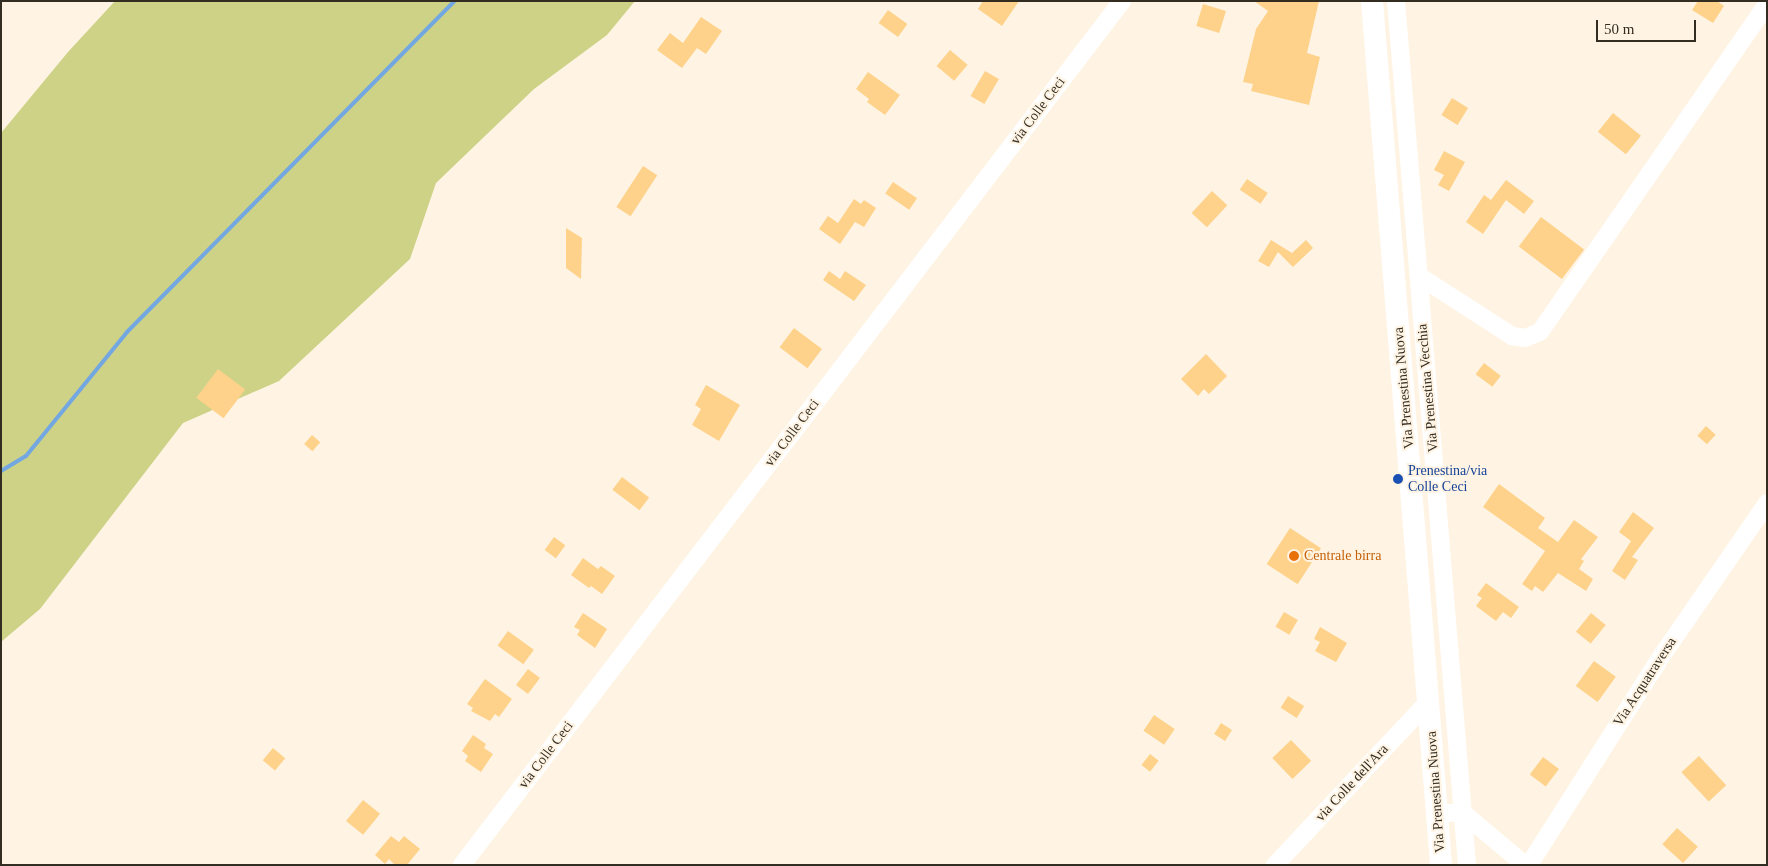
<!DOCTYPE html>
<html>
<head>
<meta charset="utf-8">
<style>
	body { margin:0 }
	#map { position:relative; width:1768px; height:866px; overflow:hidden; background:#fff4e3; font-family:"Times New Roman",serif }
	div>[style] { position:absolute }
	.green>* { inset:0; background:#cdd287 }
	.stream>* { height:4px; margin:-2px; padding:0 2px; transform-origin:2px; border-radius:2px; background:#72a7e1 }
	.building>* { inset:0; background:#fed28a; transform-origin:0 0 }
	.minor>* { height:18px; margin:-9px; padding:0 9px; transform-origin:9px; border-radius:9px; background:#fff }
	.major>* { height:22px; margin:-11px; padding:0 11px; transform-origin:11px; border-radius:11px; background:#fff }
	.dots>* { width:14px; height:14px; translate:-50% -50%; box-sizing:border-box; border:2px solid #fff4e3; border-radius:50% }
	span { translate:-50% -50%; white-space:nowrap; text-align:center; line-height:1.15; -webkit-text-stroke:4px #fff4e3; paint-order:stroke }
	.street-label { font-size:14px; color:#322c21 }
	.transit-label { font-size:14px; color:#164399 }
	.left { translate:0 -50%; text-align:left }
	.food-label { font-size:14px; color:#c56008 }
	.frame { position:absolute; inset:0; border:2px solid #322c21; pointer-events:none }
	.scale { position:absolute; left:1596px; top:20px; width:100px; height:22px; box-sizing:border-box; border:2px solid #322c21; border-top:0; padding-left:6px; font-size:15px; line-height:18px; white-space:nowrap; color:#322c21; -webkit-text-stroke:4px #fff4e3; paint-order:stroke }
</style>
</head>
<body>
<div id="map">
	<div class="green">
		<i style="clip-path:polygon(115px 1px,635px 1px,607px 35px,534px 89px,436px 183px,410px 259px,279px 381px,183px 423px,40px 609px,1px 642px,1px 133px,68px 52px)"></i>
	</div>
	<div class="stream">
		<i style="left:1px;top:471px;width:29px;rotate:-31deg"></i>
		<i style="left:26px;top:456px;width:160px;rotate:-50.8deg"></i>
		<i style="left:127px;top:332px;width:466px;rotate:-45.3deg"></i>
	</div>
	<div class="building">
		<i style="clip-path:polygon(983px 1px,1019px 1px,1002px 26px,978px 9px)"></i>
		<i style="clip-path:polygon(1254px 1px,1319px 1px,1307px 53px,1320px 57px,1309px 105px,1251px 91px,1253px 84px,1243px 82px,1256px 29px,1268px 11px)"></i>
		<i style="clip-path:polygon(1698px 1px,1717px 1px,1724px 6px,1713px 23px,1692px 10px)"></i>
		<i style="left:1203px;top:4px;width:24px;height:23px;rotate:17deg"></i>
		<i style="left:888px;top:10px;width:24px;height:16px;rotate:36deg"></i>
		<i style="clip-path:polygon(701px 17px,722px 31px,706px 54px,697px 48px,682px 68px,657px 50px,670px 33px,683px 43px)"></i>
		<i style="left:950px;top:50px;width:23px;height:21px;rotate:40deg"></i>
		<i style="left:985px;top:71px;width:16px;height:29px;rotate:30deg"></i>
		<i style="clip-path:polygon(868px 72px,900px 95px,885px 115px,867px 102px,869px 99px,856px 89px)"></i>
		<i style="left:1452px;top:98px;width:19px;height:20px;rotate:32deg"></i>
		<i style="left:1613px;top:113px;width:36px;height:24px;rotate:39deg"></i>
		<i style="clip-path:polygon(1444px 151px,1465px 162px,1449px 191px,1438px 185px,1444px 175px,1434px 170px)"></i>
		<i style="left:643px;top:166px;width:17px;height:49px;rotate:33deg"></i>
		<i style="left:1247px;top:179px;width:25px;height:13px;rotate:34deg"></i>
		<i style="clip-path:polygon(1506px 180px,1534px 201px,1524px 214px,1506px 200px,1483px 234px,1466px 222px,1484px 195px,1491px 200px)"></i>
		<i style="left:893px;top:182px;width:29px;height:14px;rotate:34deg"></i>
		<i style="left:1212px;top:191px;width:21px;height:30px;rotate:43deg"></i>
		<i style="clip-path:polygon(854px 199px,861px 204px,864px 200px,876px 208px,864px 227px,855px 222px,840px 244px,819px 229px,828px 216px,838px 223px)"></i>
		<i style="left:1541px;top:217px;width:54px;height:37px;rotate:37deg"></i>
		<i style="clip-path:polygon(566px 228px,582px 238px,581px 279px,566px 268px)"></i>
		<i style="clip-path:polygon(1271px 240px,1292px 253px,1306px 240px,1313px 248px,1293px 267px,1278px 252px,1269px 267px,1258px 261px)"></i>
		<i style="clip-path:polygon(829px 271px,840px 279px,845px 271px,866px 285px,854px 301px,823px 280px)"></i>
		<i style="left:794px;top:328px;width:35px;height:24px;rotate:37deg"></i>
		<i style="clip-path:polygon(1206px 354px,1227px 376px,1209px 394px,1204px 389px,1198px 396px,1181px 379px)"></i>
		<i style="left:1484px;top:363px;width:21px;height:14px;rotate:37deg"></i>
		<i style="left:218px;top:369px;width:34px;height:36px;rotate:37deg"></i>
		<i style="clip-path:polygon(706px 385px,740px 405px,719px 441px,692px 425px,701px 409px,695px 405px)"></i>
		<i style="left:1706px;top:426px;width:13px;height:13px;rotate:42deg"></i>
		<i style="left:312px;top:435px;width:11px;height:12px;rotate:41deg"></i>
		<i style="left:622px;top:477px;width:34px;height:16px;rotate:37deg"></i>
		<i style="clip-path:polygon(1499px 484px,1545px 518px,1538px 528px,1558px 542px,1574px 520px,1598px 537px,1581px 559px,1584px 561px,1579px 569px,1593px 579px,1586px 591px,1558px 573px,1543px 592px,1535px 586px,1532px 591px,1522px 584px,1545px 551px,1483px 507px)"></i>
		<i style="clip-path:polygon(1633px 512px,1654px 528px,1632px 557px,1638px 560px,1625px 580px,1612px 571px,1631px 541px,1619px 532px)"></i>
		<i style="left:1290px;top:528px;width:37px;height:43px;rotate:33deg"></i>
		<i style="left:554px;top:537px;width:14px;height:16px;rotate:36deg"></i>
		<i style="clip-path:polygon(583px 558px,598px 569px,601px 566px,615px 576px,602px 594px,591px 586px,589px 588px,571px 575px)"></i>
		<i style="clip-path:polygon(1486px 583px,1519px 607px,1511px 618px,1503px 612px,1496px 621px,1476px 606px,1482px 598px,1477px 595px)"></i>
		<i style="left:1284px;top:612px;width:16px;height:17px;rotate:30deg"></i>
		<i style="clip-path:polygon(583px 613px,607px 629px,595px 648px,577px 635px,580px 630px,574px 627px)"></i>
		<i style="left:1591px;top:613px;width:19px;height:24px;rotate:39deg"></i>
		<i style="clip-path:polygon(1320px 627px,1347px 643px,1336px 662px,1315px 651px,1320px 642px,1314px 639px)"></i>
		<i style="left:508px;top:631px;width:32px;height:18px;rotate:36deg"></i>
		<i style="left:1594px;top:661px;width:27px;height:31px;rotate:36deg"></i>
		<i style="left:528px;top:669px;width:15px;height:20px;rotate:37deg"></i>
		<i style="clip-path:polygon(485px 679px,512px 699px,499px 717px,495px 714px,490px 721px,471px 711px,473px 708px,467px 704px)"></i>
		<i style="left:1288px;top:696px;width:19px;height:14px;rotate:32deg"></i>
		<i style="left:1154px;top:715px;width:25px;height:19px;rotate:34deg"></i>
		<i style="left:1221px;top:723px;width:13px;height:13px;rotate:32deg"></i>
		<i style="clip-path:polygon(473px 735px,486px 744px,484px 748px,493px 754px,481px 772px,465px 761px,468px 756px,462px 751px)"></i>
		<i style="left:1291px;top:740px;width:29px;height:26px;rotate:46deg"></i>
		<i style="left:273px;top:748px;width:16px;height:16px;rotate:40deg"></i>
		<i style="left:1150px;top:754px;width:11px;height:14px;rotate:38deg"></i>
		<i style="left:1699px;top:756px;width:40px;height:24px;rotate:47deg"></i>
		<i style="left:1543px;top:757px;width:20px;height:22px;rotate:37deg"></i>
		<i style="left:363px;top:800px;width:22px;height:27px;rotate:39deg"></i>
		<i style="left:1677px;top:828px;width:28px;height:22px;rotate:42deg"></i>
		<i style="clip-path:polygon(391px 836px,399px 842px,404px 836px,420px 849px,407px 865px,395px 865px,389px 859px,385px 864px,375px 855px)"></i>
	</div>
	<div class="minor">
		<i style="left:1396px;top:1px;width:867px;rotate:85.3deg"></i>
		<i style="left:1419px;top:276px;width:111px;rotate:32.8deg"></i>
		<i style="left:1512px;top:336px;width:13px;rotate:9deg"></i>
		<i style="left:1525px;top:338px;width:16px;rotate:-22deg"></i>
		<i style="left:1540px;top:332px;width:399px;rotate:-55.3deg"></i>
		<i style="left:1438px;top:814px;width:24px;rotate:-5deg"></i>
		<i style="left:1462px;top:812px;width:82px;rotate:40.1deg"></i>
		<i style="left:462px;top:865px;width:1087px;rotate:-52.62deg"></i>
		<i style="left:1275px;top:865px;width:225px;rotate:-46.8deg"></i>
		<i style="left:1529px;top:865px;width:250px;rotate:-57.6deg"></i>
		<i style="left:1663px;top:654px;width:183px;rotate:-55.4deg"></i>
	</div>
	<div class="major">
		<i style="left:1372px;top:1px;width:867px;rotate:85.43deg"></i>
	</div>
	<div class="dots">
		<i style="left:1398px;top:479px;background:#1a4fb4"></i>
		<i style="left:1294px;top:556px;background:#e8710a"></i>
	</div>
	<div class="street-label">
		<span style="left:1038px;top:111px;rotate:-53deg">via Colle Ceci</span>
		<span style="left:1404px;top:388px;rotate:-95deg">Via Prenestina Nuova</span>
		<span style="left:1428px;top:388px;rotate:-95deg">Via Prenestina Vecchia</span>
		<span style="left:792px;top:433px;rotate:-53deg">via Colle Ceci</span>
		<span style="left:1645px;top:682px;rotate:-57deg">Via Acquatraversa</span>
		<span style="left:546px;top:755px;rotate:-53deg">via Colle Ceci</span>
		<span style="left:1352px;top:783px;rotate:-47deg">via Colle dell'Ara</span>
		<span style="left:1436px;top:792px;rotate:-94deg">Via Prenestina Nuova</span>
	</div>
	<div class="transit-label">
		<span class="left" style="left:1408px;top:479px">Prenestina/via<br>Colle Ceci</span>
	</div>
	<div class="food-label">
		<span class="left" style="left:1304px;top:556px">Centrale birra</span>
	</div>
	<div class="frame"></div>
	<div class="scale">50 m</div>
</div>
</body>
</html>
